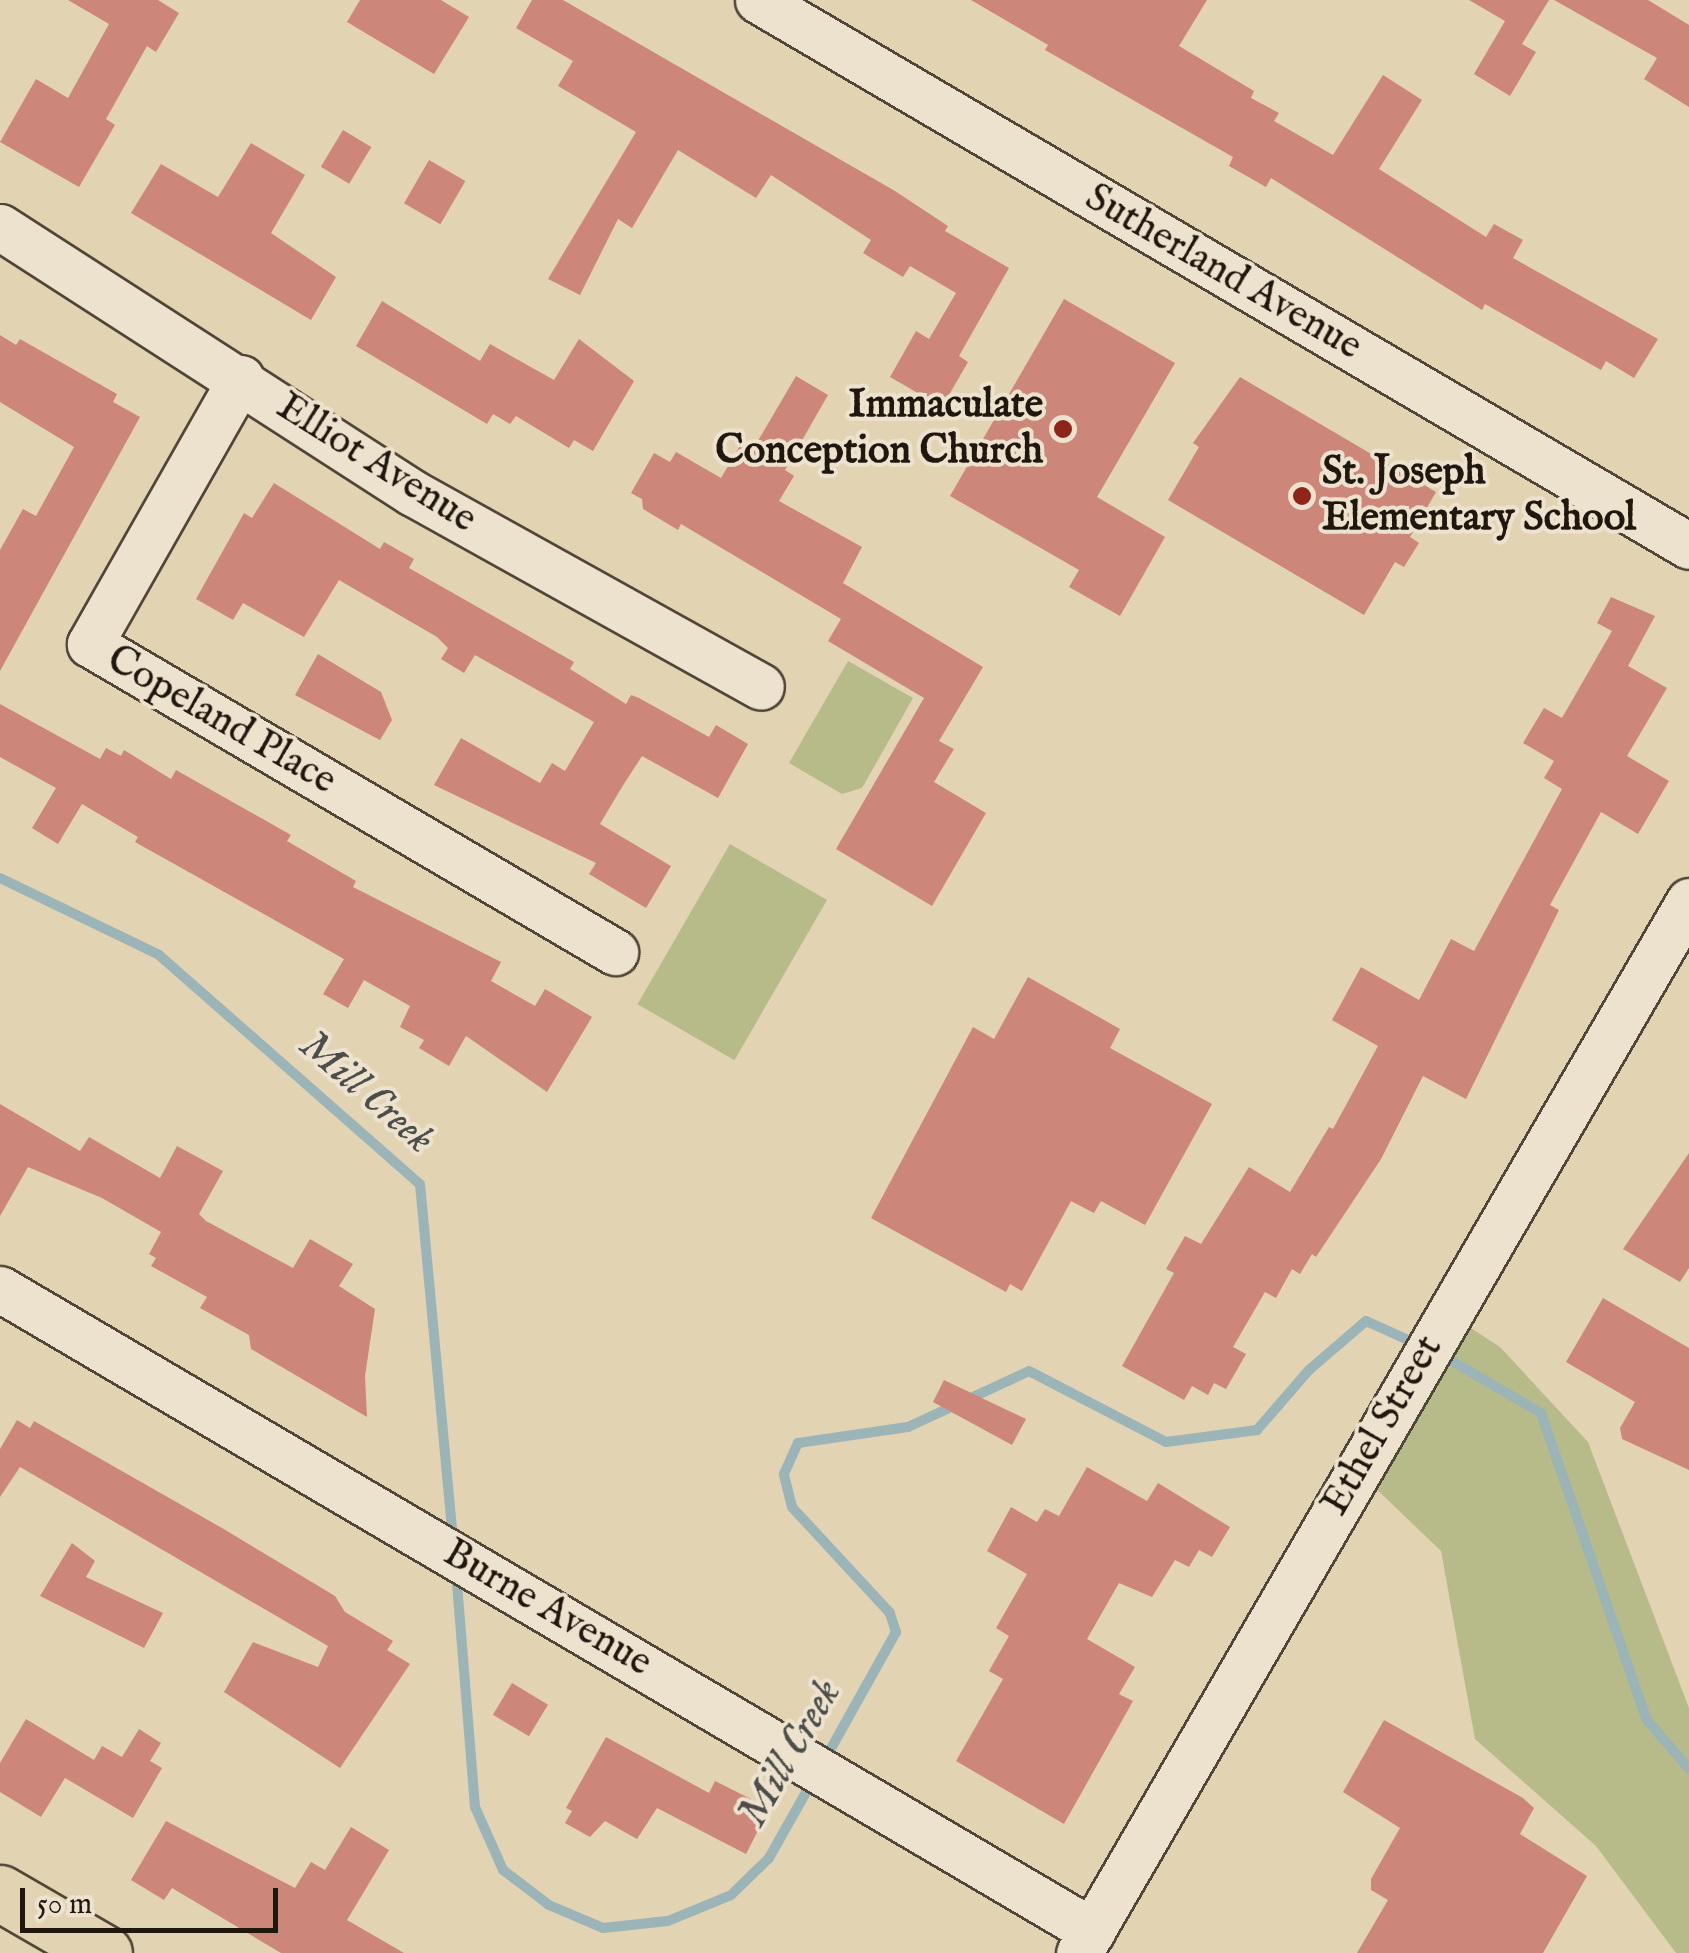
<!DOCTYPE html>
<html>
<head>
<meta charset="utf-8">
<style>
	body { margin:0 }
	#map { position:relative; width:1689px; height:1953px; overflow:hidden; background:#e2d3b3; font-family:"IM FELL English",serif }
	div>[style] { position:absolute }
	.green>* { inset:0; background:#b7bb8a; transform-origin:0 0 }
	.stream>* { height:10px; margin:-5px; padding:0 5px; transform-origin:5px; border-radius:5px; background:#9bb4b8 }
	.building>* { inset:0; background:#cc877a; transform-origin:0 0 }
	.roads { filter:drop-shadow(2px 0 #504637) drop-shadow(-2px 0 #504637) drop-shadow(0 2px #504637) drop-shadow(0 -2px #504637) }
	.minor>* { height:45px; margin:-22.5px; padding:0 22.5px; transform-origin:22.5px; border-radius:22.5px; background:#ece2ce }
	.major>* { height:55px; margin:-27.5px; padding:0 27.5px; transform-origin:27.5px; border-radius:27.5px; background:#e2d3b3 }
	.dots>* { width:28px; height:28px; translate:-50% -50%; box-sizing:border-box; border:5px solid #ece2ce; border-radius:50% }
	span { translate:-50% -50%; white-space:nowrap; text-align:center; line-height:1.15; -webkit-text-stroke:8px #ece2ce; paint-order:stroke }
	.street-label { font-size:40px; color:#20170e }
	.poi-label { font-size:40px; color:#20170e; font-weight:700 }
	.right { translate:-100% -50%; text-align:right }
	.left { translate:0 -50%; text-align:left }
	.water-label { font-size:42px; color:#4b4e4a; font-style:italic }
	.scale { position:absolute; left:20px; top:1888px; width:258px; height:45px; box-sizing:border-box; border:5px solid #20170e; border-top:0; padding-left:12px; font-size:30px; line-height:35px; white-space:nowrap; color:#20170e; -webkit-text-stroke:8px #ece2ce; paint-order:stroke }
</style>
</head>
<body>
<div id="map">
	<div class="green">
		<i style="clip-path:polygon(848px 661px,913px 698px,862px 788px,842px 794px,789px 763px)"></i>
		<i style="left:730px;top:844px;width:112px;height:185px;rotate:30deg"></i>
		<i style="clip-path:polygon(1457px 1319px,1500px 1347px,1588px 1442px,1689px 1708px,1689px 1953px,1676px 1953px,1596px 1846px,1475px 1739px,1441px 1551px,1368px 1481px)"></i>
	</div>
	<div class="stream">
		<i style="left:0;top:878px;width:177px;rotate:25.8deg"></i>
		<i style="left:159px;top:955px;width:347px;rotate:41.3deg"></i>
		<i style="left:420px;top:1184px;width:357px;rotate:84.7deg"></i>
		<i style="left:1438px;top:1353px;width:119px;rotate:30.2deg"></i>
		<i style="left:1541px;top:1413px;width:325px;rotate:71deg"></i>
		<i style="left:1647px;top:1720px;width:65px;rotate:49.4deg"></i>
		<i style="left:456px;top:1571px;width:237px;rotate:85.4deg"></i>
		<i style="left:475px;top:1807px;width:69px;rotate:66deg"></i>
		<i style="left:503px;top:1870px;width:58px;rotate:37.3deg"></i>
		<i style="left:549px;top:1905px;width:59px;rotate:23.1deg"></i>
		<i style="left:603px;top:1928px;width:65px;rotate:-6.1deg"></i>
		<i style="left:668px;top:1921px;width:68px;rotate:-22.4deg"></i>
		<i style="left:731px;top:1895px;width:53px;rotate:-44.2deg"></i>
		<i style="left:769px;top:1858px;width:90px;rotate:-60.6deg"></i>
		<i style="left:824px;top:1761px;width:148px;rotate:-60.8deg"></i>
		<i style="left:896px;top:1632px;width:20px;rotate:-108deg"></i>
		<i style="left:890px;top:1613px;width:144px;rotate:-132.8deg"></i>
		<i style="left:792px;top:1507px;width:34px;rotate:-104deg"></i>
		<i style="left:784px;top:1474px;width:34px;rotate:-66deg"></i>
		<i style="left:798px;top:1443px;width:111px;rotate:-8.3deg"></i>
		<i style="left:908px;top:1427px;width:133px;rotate:-24.8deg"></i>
		<i style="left:1029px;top:1371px;width:154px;rotate:27.4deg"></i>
		<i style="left:1166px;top:1442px;width:92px;rotate:-7.5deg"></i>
		<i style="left:1257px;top:1430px;width:79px;rotate:-49.1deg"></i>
		<i style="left:1309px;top:1370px;width:75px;rotate:-40.7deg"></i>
		<i style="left:1366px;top:1321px;width:56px;rotate:24.3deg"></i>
	</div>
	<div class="building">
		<i style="clip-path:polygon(68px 0,158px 0,179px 13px,156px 52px,147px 46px,106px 119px,115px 125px,79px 187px,0 142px,36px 79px,68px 98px,109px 24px)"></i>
		<i style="clip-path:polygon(360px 0,441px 0,469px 17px,434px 74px,347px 22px)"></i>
		<i style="clip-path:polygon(532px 0,563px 0,895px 191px,948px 226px,945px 231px,1009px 268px,959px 356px,968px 362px,942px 407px,890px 377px,916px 331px,929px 339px,956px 293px,910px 266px,903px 277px,863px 253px,871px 240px,771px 175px,756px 198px,678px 150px,632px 228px,618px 219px,580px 295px,548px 279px,636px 132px,558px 86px,573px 61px,516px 28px)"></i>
		<i style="clip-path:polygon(971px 0,1207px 0,1179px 46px,1254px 91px,1251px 98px,1279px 113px,1274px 121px,1333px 155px,1383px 75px,1422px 100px,1379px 169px,1486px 237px,1494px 224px,1523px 240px,1513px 258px,1658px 339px,1634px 378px,1606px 361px,1601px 370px,1485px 304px,1482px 310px,1271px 178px,1266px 187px,1229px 166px,1233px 157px,1045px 50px,1048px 45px)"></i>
		<i style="clip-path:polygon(1469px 0,1549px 0,1522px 44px,1536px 52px,1510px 96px,1474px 74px,1505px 21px)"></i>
		<i style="clip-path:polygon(1554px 0,1648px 0,1689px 25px,1689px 107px,1644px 79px,1657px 58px)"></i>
		<i style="left:343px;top:130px;width:33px;height:43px;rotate:31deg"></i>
		<i style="clip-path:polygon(251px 143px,305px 175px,271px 233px,336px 277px,311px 320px,131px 213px,161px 164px,218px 197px)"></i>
		<i style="left:429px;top:160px;width:42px;height:50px;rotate:30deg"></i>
		<i style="clip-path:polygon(1064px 299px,1175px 363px,1097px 497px,1165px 537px,1120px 616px,1069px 587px,1079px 570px,950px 496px)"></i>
		<i style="clip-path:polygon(382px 301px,480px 361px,490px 344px,554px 380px,579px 339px,634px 381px,593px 451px,574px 440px,569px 448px,516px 416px,510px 424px,493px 414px,487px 424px,356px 346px)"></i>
		<i style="clip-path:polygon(0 335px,16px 345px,20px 339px,117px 394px,113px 402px,140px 417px,0 671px,0 550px,23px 509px,36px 516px,74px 447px,0 402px)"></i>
		<i style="clip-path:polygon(796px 376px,828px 395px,785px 470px,794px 476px,779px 501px,862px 547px,843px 583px,983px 667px,939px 741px,954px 749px,934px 782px,986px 813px,932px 906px,836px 849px,924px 698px,828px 641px,841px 619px,681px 524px,678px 530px,643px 509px,642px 499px,631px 493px,654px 453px,670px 462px,676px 452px,721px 478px,741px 444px,752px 451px)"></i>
		<i style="clip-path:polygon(1240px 377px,1436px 492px,1410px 537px,1419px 543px,1404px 567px,1395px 562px,1364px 615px,1168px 500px,1199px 447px,1193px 443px)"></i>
		<i style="clip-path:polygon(274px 483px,380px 549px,384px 542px,414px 559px,409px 568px,574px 662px,570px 669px,626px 704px,631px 695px,639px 698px,709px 737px,716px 725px,748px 744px,718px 798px,642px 756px,622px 787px,600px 824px,671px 866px,646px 908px,589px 874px,596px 863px,434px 785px,461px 738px,540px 783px,552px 763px,565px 771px,594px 722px,475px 655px,464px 673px,441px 659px,448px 648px,437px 637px,339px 580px,304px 637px,243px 603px,233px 620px,196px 599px,244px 513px,252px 518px)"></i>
		<i style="clip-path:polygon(1611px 597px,1655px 616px,1628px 666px,1667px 688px,1627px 756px,1669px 781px,1638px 834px,1601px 812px,1550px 905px,1559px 910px,1466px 1099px,1423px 1076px,1381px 1159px,1316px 1257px,1312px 1254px,1300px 1274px,1292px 1269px,1276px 1298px,1265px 1292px,1233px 1347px,1246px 1354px,1226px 1389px,1214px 1383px,1208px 1395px,1192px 1386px,1184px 1400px,1122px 1366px,1174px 1273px,1166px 1269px,1185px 1236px,1201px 1244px,1249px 1167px,1290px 1192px,1329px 1127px,1333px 1129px,1378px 1046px,1332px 1020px,1361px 967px,1419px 1000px,1451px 939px,1474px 951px,1562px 789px,1544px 778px,1554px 761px,1523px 743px,1544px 708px,1562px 718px,1612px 631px,1597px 623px)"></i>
		<i style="clip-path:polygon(318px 654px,381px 692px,392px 720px,380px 740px,295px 695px)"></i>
		<i style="clip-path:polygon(0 704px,100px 759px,106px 748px,121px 756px,124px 750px,171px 779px,176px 770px,291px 835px,287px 841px,356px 881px,353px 887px,501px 962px,491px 981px,535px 1006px,545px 989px,592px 1017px,547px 1092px,466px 1036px,449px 1066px,419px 1048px,424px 1040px,400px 1027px,410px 1006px,364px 980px,348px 1008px,323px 994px,344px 959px,135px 842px,138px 837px,82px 804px,58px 844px,32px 828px,56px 788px,0 757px)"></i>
		<i style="clip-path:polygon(1028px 977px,1120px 1029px,1110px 1048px,1212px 1104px,1145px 1225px,1101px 1201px,1094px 1213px,1071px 1201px,1022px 1291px,1010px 1284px,1006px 1292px,871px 1218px,973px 1027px,994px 1039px)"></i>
		<i style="clip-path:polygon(0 1104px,80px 1151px,89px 1137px,160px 1178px,177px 1146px,223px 1171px,199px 1214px,206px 1221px,293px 1268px,310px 1239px,353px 1264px,339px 1286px,375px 1309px,365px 1376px,367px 1417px,251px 1349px,249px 1335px,200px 1308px,207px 1297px,151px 1266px,156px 1258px,149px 1254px,161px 1232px,102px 1198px,28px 1167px,0 1216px)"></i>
		<i style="clip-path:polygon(1689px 1153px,1689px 1268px,1680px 1282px,1623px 1249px)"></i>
		<i style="clip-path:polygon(1603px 1298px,1689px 1348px,1689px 1470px,1622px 1439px,1620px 1428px,1635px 1402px,1566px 1362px)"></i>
		<i style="clip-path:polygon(944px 1380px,1026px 1419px,1012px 1445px,933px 1402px)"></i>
		<i style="clip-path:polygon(17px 1420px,30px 1428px,34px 1421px,222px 1528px,335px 1596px,345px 1612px,393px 1641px,387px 1650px,410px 1664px,340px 1768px,224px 1692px,253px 1642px,318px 1667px,328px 1646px,20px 1467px,0 1497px,0 1449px)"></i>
		<i style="clip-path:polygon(1087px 1467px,1147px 1501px,1158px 1483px,1230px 1527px,1212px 1557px,1199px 1550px,1189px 1567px,1175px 1560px,1152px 1597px,1119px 1583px,1087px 1639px,1135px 1667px,1119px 1694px,1133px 1701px,1064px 1824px,956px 1761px,1003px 1679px,989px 1671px,1009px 1636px,996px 1628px,1027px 1574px,987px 1551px,1011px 1507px,1037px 1522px,1045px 1509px,1059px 1516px)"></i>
		<i style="clip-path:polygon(72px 1543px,95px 1561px,86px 1577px,163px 1613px,144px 1648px,40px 1596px)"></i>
		<i style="left:512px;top:1683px;width:42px;height:37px;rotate:31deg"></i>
		<i style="clip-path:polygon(26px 1719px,94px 1760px,102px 1746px,122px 1757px,139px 1729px,161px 1743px,150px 1761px,162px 1768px,133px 1818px,65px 1778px,41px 1817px,0 1792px,0 1763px)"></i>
		<i style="clip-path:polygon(1384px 1720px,1523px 1798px,1534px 1808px,1520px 1834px,1587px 1876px,1543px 1953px,1357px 1953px,1388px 1900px,1371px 1890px,1371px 1879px,1400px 1828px,1343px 1792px)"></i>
		<i style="clip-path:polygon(606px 1737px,709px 1793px,715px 1781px,751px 1799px,744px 1812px,763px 1821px,746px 1854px,657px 1808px,637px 1839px,605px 1821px,590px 1837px,565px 1823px,572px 1811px,566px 1808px)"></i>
		<i style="clip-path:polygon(166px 1821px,295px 1888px,311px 1862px,325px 1870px,351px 1827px,389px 1850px,347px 1920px,404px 1953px,281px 1953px,172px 1888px,164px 1900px,131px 1880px)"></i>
	</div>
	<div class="roads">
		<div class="minor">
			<i style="left:758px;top:0;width:1079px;rotate:30.39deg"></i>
			<i style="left:0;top:227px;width:491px;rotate:32.8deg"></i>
			<i style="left:413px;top:493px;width:398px;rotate:29.1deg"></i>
			<i style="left:241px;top:378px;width:306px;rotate:119.6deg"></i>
			<i style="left:90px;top:644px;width:609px;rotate:30.4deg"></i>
			<i style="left:0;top:1289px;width:1267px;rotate:30.45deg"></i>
			<i style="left:1079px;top:1953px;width:1216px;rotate:-59.89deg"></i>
		</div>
		<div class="major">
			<i style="left:0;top:1893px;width:120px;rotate:30deg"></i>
		</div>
	</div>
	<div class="dots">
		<i style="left:1063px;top:429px;background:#8f2418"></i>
		<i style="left:1302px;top:496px;background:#8f2418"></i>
	</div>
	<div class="street-label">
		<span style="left:1223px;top:273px;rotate:30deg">Sutherland Avenue</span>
		<span style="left:376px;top:464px;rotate:32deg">Elliot Avenue</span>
		<span style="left:221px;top:721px;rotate:30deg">Copeland Place</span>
		<span style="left:1383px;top:1426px;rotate:-60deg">Ethel Street</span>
		<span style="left:547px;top:1609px;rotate:30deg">Burne Avenue</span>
	</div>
	<div class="poi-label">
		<span class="right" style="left:1043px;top:429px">Immaculate<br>Conception Church</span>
		<span class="left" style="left:1322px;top:496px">St. Joseph<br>Elementary School</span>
	</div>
	<div class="water-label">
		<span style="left:366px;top:1093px;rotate:41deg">Mill Creek</span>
		<span style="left:791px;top:1754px;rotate:-60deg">Mill Creek</span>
	</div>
	<div class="scale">50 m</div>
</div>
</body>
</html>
